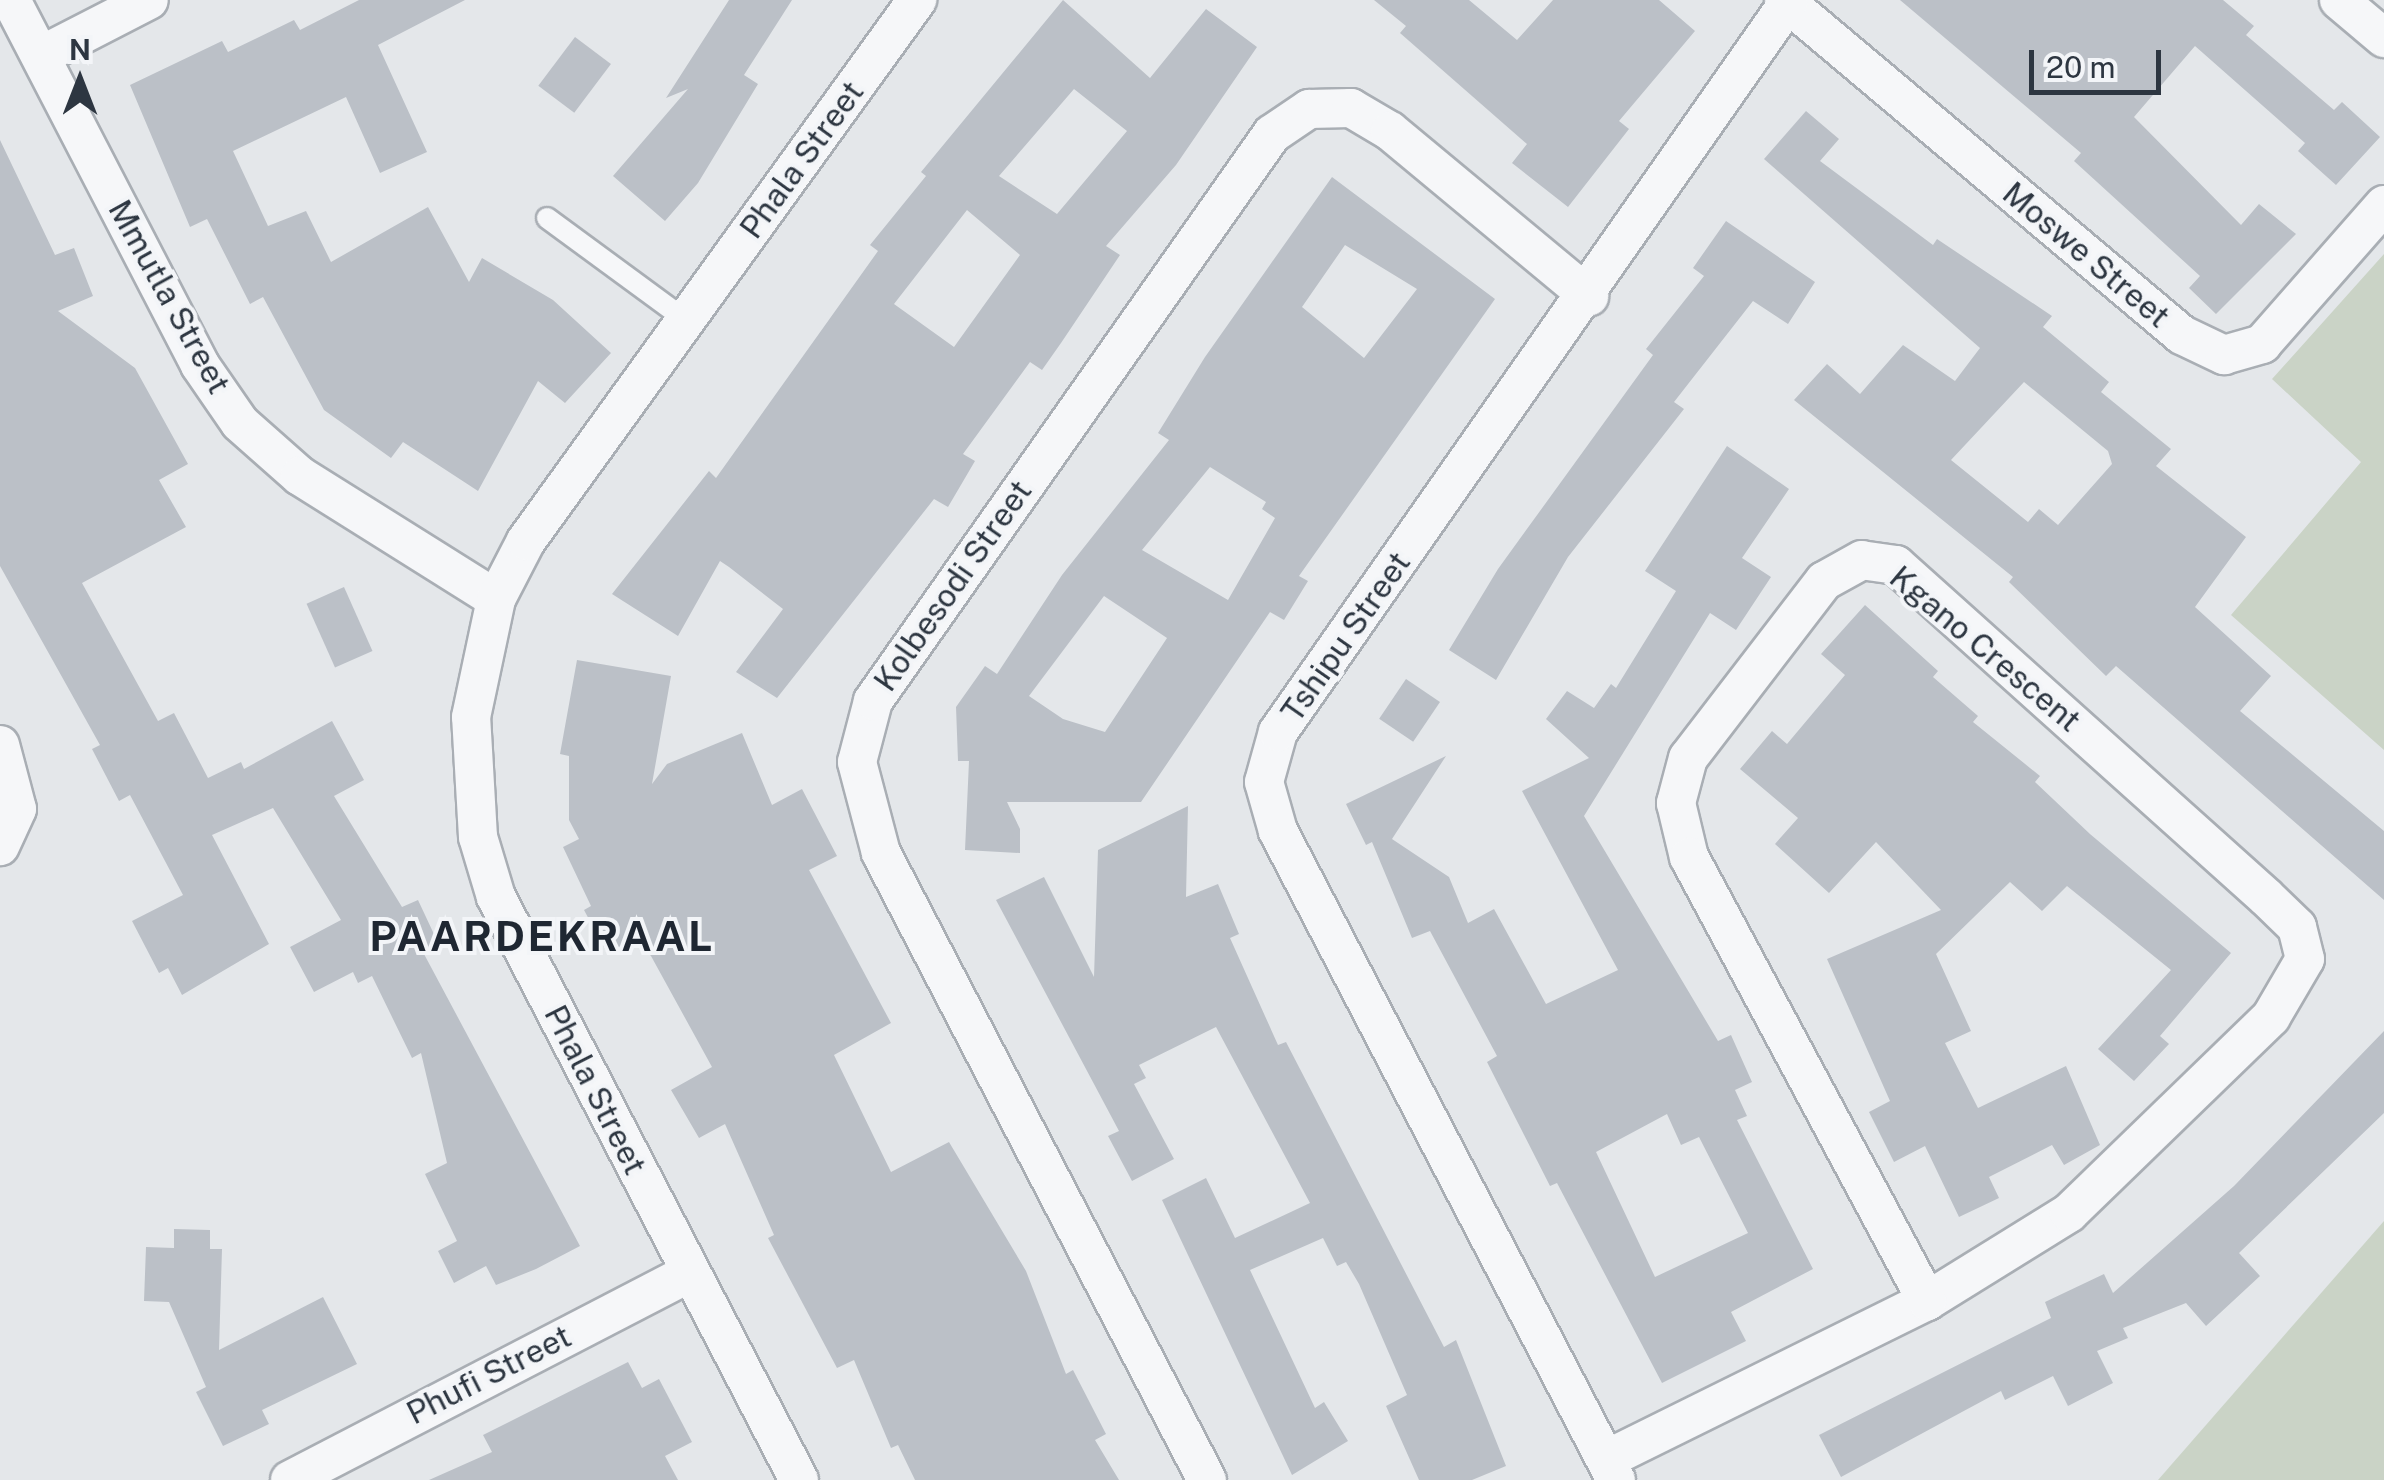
<!DOCTYPE html>
<html>
<head>
<meta charset="utf-8">
<style>
	body { margin:0 }
	#map { position:relative; width:2384px; height:1480px; overflow:hidden; background:#e4e7ea; font-family:"Public Sans",sans-serif }
	div>[style] { position:absolute }
	.green>* { inset:0; background:#cad3c6 }
	.building>* { inset:0; background:#bbc0c7; transform-origin:0 0 }
	.roads { filter:drop-shadow(2px 0 #a9aeb4) drop-shadow(-2px 0 #a9aeb4) drop-shadow(0 2px #a9aeb4) drop-shadow(0 -2px #a9aeb4) }
	.service>* { height:20px; margin:-10px; padding:0 10px; transform-origin:10px; border-radius:10px; background:#f6f7f9 }
	.minor>* { height:38px; margin:-19px; padding:0 19px; transform-origin:19px; border-radius:19px; background:#f6f7f9 }
	span { translate:-50% -50%; white-space:nowrap; text-align:center; line-height:1.15; -webkit-text-stroke:8px #f3f5f8; paint-order:stroke }
	.street-label { font-size:32px; color:#2d3641 }
	.district-label { font-size:42px; color:#1f2732; font-weight:700; letter-spacing:2.5px }
	.north { position:absolute; left:30px; top:30px; width:100px; height:100px; -webkit-text-stroke:8px #f3f5f8; paint-order:stroke; rotate:0deg; font-size:28px; font-weight:700; line-height:40px; text-align:center; color:#2d3641 }
	.north::after { content:''; display:block; margin:auto; width:35px; height:45px; background:#2d3641; clip-path:polygon(50% 0,100% 100%,50% 72%,0 100%) }
	.scale { position:absolute; left:2029px; top:50px; width:132px; height:45px; box-sizing:border-box; border:5px solid #2d3641; border-top:0; padding-left:12px; font-size:30px; line-height:35px; white-space:nowrap; color:#2d3641; -webkit-text-stroke:8px #f3f5f8; paint-order:stroke }
</style>
</head>
<body>
<div id="map">
	<div class="green">
		<i style="clip-path:polygon(2384px 254px,2384px 750px,2231px 615px,2361px 462px,2272px 379px)"></i>
		<i style="clip-path:polygon(2384px 1221px,2384px 1480px,2158px 1480px)"></i>
	</div>
	<div class="building">
		<i style="clip-path:polygon(359px 0,465px 0,378px 45px,427px 152px,380px 173px,346px 97px,233px 151px,268px 226px,306px 211px,331px 262px,428px 207px,469px 282px,482px 258px,553px 300px,611px 353px,565px 403px,538px 381px,478px 491px,403px 442px,391px 458px,324px 410px,263px 297px,250px 304px,207px 219px,190px 227px,130px 85px,222px 41px,228px 52px,294px 20px,300px 30px)"></i>
		<i style="clip-path:polygon(729px 0,792px 0,744px 75px,758px 84px,698px 183px,665px 221px,613px 176px,688px 89px,666px 98px)"></i>
		<i style="clip-path:polygon(evenodd,1063px 0,1150px 78px,1206px 9px,1257px 47px,1176px 165px,1106px 246px,1120px 255px,1061px 343px,1042px 370px,1030px 362px,963px 454px,975px 461px,948px 507px,934px 499px,777px 698px,736px 672px,783px 609px,729px 567px,720px 561px,678px 636px,612px 594px,709px 471px,716px 478px,878px 251px,870px 245px,926px 176px,921px 172px,1063px 0,1074px 89px,1127px 131px,1057px 214px,999px 176px,1074px 89px,1063px 0,967px 210px,1020px 255px,954px 347px,894px 304px,967px 210px)"></i>
		<i style="clip-path:polygon(1374px 0,1469px 0,1517px 40px,1553px 0,1659px 0,1695px 31px,1619px 121px,1629px 129px,1568px 207px,1512px 163px,1527px 144px,1400px 33px,1406px 26px)"></i>
		<i style="clip-path:polygon(1900px 0,2223px 0,2254px 26px,2246px 35px,2334px 110px,2342px 102px,2380px 137px,2336px 185px,2298px 151px,2305px 143px,2195px 46px,2134px 117px,2241px 225px,2259px 204px,2296px 234px,2216px 314px,2189px 288px,2200px 276px,2074px 161px,2081px 153px)"></i>
		<i style="left:575px;top:37px;width:45px;height:61px;rotate:37deg"></i>
		<i style="clip-path:polygon(evenodd,1806px 111px,1839px 139px,1820px 161px,1933px 245px,1937px 239px,2052px 316px,2043px 327px,2109px 382px,2101px 392px,2171px 449px,2156px 466px,2246px 537px,2195px 607px,2271px 676px,2240px 711px,2384px 831px,2384px 900px,2116px 666px,2106px 676px,2009px 582px,2013px 577px,1794px 400px,1827px 364px,1860px 394px,1903px 345px,1955px 381px,1980px 348px,1764px 159px,1806px 111px,2024px 382px,2108px 451px,2112px 464px,2058px 525px,2039px 509px,2028px 522px,1951px 460px,2024px 382px)"></i>
		<i style="clip-path:polygon(0 140px,55px 255px,74px 248px,93px 296px,58px 311px,135px 368px,188px 464px,159px 480px,186px 527px,82px 583px,158px 721px,174px 713px,208px 778px,241px 762px,244px 769px,332px 721px,364px 780px,334px 796px,402px 907px,418px 900px,440px 947px,424px 954px,580px 1246px,536px 1269px,496px 1285px,486px 1266px,454px 1283px,438px 1251px,457px 1241px,425px 1174px,447px 1163px,421px 1053px,412px 1058px,372px 976px,358px 983px,353px 972px,314px 992px,290px 947px,341px 920px,273px 808px,212px 835px,269px 944px,182px 995px,168px 968px,159px 973px,132px 921px,183px 895px,130px 795px,119px 801px,92px 749px,100px 745px,0 566px)"></i>
		<i style="clip-path:polygon(evenodd,1332px 177px,1495px 299px,1299px 576px,1308px 581px,1284px 620px,1270px 612px,1141px 802px,1007px 802px,1020px 829px,1020px 853px,965px 850px,969px 761px,958px 761px,956px 707px,985px 666px,997px 674px,1062px 575px,1169px 440px,1158px 433px,1205px 357px,1332px 177px,1345px 245px,1417px 289px,1364px 358px,1302px 307px,1345px 245px,1332px 177px,1210px 467px,1266px 502px,1262px 509px,1275px 518px,1228px 600px,1142px 550px,1210px 467px,1332px 177px,1104px 596px,1167px 638px,1105px 732px,1063px 719px,1029px 696px,1104px 596px)"></i>
		<i style="clip-path:polygon(1726px 221px,1815px 282px,1788px 324px,1753px 301px,1674px 402px,1684px 409px,1568px 557px,1496px 680px,1449px 650px,1498px 569px,1653px 355px,1646px 349px,1704px 276px,1693px 268px)"></i>
		<i style="clip-path:polygon(evenodd,1727px 446px,1789px 489px,1742px 558px,1771px 577px,1736px 630px,1710px 613px,1584px 816px,1718px 1041px,1731px 1035px,1752px 1082px,1735px 1090px,1747px 1116px,1737px 1120px,1813px 1269px,1731px 1312px,1746px 1341px,1662px 1383px,1557px 1183px,1550px 1186px,1487px 1062px,1497px 1056px,1430px 931px,1412px 938px,1372px 842px,1366px 845px,1346px 804px,1446px 756px,1392px 839px,1449px 877px,1468px 923px,1494px 909px,1546px 1004px,1618px 970px,1522px 791px,1589px 758px,1546px 719px,1567px 691px,1594px 708px,1611px 684px,1616px 688px,1676px 591px,1645px 571px,1727px 446px,1667px 1114px,1681px 1145px,1699px 1137px,1748px 1233px,1655px 1277px,1596px 1152px,1667px 1114px)"></i>
		<i style="left:344px;top:587px;width:70px;height:41px;rotate:66deg"></i>
		<i style="clip-path:polygon(1865px 605px,1938px 671px,1933px 677px,1978px 716px,1973px 722px,2040px 776px,2035px 782px,2090px 834px,2231px 953px,2160px 1036px,2169px 1044px,2134px 1081px,2098px 1049px,2171px 970px,2067px 886px,2042px 911px,2010px 882px,1936px 954px,1971px 1031px,1945px 1043px,1978px 1108px,2066px 1066px,2100px 1145px,2064px 1165px,2052px 1145px,1989px 1177px,1999px 1198px,1959px 1217px,1925px 1146px,1894px 1162px,1869px 1112px,1890px 1101px,1827px 959px,1941px 910px,1876px 842px,1829px 893px,1775px 844px,1798px 818px,1740px 769px,1772px 731px,1787px 744px,1845px 675px,1821px 654px)"></i>
		<i style="clip-path:polygon(577px 660px,671px 676px,652px 784px,667px 764px,742px 733px,772px 805px,802px 789px,837px 856px,809px 870px,891px 1023px,834px 1055px,891px 1172px,949px 1142px,1026px 1271px,1066px 1374px,1073px 1370px,1106px 1434px,1095px 1440px,1119px 1480px,915px 1480px,898px 1445px,891px 1448px,854px 1360px,837px 1368px,768px 1238px,774px 1235px,725px 1124px,699px 1138px,671px 1090px,712px 1067px,651px 956px,635px 939px,607px 953px,584px 910px,591px 906px,563px 847px,579px 839px,569px 820px,569px 756px,560px 754px)"></i>
		<i style="left:1406px;top:679px;width:41px;height:48px;rotate:34deg"></i>
		<i style="clip-path:polygon(1188px 806px,1186px 897px,1218px 884px,1239px 934px,1230px 938px,1278px 1045px,1286px 1042px,1444px 1347px,1456px 1340px,1506px 1466px,1472px 1480px,1419px 1480px,1386px 1406px,1407px 1395px,1359px 1284px,1346px 1262px,1337px 1266px,1323px 1238px,1250px 1270px,1315px 1408px,1324px 1402px,1348px 1441px,1292px 1475px,1162px 1200px,1206px 1178px,1235px 1238px,1310px 1203px,1216px 1027px,1139px 1065px,1146px 1078px,1134px 1084px,1174px 1159px,1132px 1181px,1108px 1136px,1119px 1131px,996px 900px,1044px 877px,1094px 977px,1098px 850px)"></i>
		<i style="clip-path:polygon(2384px 1031px,2384px 1113px,2239px 1253px,2260px 1276px,2206px 1326px,2186px 1303px,2123px 1328px,2128px 1338px,2097px 1351px,2113px 1383px,2068px 1406px,2053px 1376px,2005px 1400px,2001px 1391px,1841px 1477px,1819px 1435px,2051px 1318px,2045px 1302px,2104px 1274px,2113px 1293px,2234px 1186px)"></i>
		<i style="clip-path:polygon(174px 1229px,210px 1230px,210px 1249px,222px 1249px,219px 1350px,323px 1297px,357px 1364px,262px 1410px,269px 1424px,223px 1446px,196px 1392px,206px 1387px,169px 1302px,144px 1301px,146px 1247px,174px 1248px)"></i>
		<i style="clip-path:polygon(628px 1362px,642px 1388px,659px 1379px,692px 1442px,665px 1456px,678px 1480px,429px 1480px,492px 1452px,483px 1435px)"></i>
	</div>
	<div class="roads">
		<div class="service">
			<i style="left:547px;top:218px;width:172px;rotate:36.3deg"></i>
		</div>
		<div class="minor">
			<i style="left:11px;top:0;width:411px;rotate:62.6deg"></i>
			<i style="left:200px;top:365px;width:70px;rotate:55.4deg"></i>
			<i style="left:240px;top:423px;width:80px;rotate:41.5deg"></i>
			<i style="left:300px;top:476px;width:231px;rotate:32.1deg"></i>
			<i style="left:1784px;top:0;width:520px;rotate:40.09deg"></i>
			<i style="left:2182px;top:335px;width:47px;rotate:25.5deg"></i>
			<i style="left:2224px;top:355px;width:40px;rotate:-16deg"></i>
			<i style="left:2262px;top:344px;width:185px;rotate:-48.7deg"></i>
			<i style="left:2339px;top:0;width:59px;rotate:40.2deg"></i>
			<i style="left:42px;top:55px;width:120px;rotate:-27.2deg"></i>
			<i style="left:0;top:745px;width:66px;rotate:75.1deg"></i>
			<i style="left:17px;top:809px;width:41px;rotate:114.7deg"></i>
			<i style="left:1607px;top:1459px;width:357px;rotate:-26.3deg"></i>
			<i style="left:1927px;top:1301px;width:167px;rotate:-31.8deg"></i>
			<i style="left:2069px;top:1213px;width:281px;rotate:-44.1deg"></i>
			<i style="left:2271px;top:1017px;width:67px;rotate:-59.6deg"></i>
			<i style="left:2305px;top:959px;width:33px;rotate:-104deg"></i>
			<i style="left:2297px;top:927px;width:43px;rotate:-135.9deg"></i>
			<i style="left:2266px;top:897px;width:497px;rotate:-138.1deg"></i>
			<i style="left:1896px;top:565px;width:34px;rotate:-172deg"></i>
			<i style="left:1862px;top:560px;width:43px;rotate:151.1deg"></i>
			<i style="left:1824px;top:581px;width:223px;rotate:127.5deg"></i>
			<i style="left:1688px;top:758px;width:47px;rotate:104.9deg"></i>
			<i style="left:1676px;top:803px;width:56px;rotate:76.5deg"></i>
			<i style="left:1689px;top:857px;width:504px;rotate:61.81deg"></i>
			<i style="left:290px;top:1480px;width:449px;rotate:-27.4deg"></i>
			<i style="left:799px;top:1480px;width:657px;rotate:-117.46deg"></i>
			<i style="left:496px;top:897px;width:63px;rotate:-106.7deg"></i>
			<i style="left:478px;top:837px;width:120px;rotate:-93.3deg"></i>
			<i style="left:471px;top:717px;width:121px;rotate:-78deg"></i>
			<i style="left:496px;top:599px;width:65px;rotate:-62.7deg"></i>
			<i style="left:526px;top:541px;width:668px;rotate:-54.14deg"></i>
			<i style="left:1207px;top:1480px;width:707px;rotate:-117.47deg"></i>
			<i style="left:881px;top:853px;width:94px;rotate:-104.8deg"></i>
			<i style="left:857px;top:762px;width:63px;rotate:-75.3deg"></i>
			<i style="left:873px;top:701px;width:693px;rotate:-54.87deg"></i>
			<i style="left:1272px;top:134px;width:45px;rotate:-34deg"></i>
			<i style="left:1309px;top:109px;width:42px;rotate:-1.4deg"></i>
			<i style="left:1351px;top:108px;width:45px;rotate:30.5deg"></i>
			<i style="left:1390px;top:131px;width:259px;rotate:39.7deg"></i>
			<i style="left:1616px;top:1480px;width:732px;rotate:-117.51deg"></i>
			<i style="left:1278px;top:831px;width:51px;rotate:-105.9deg"></i>
			<i style="left:1264px;top:782px;width:52px;rotate:-74.4deg"></i>
			<i style="left:1278px;top:732px;width:890px;rotate:-55.02deg"></i>
		</div>
	</div>
	<div class="street-label">
		<span style="left:802px;top:160px;rotate:-54deg">Phala Street</span>
		<span style="left:2086px;top:255px;rotate:40deg">Moswe Street</span>
		<span style="left:169px;top:297px;rotate:61deg">Mmutla Street</span>
		<span style="left:953px;top:586px;rotate:-55deg">Kolbesodi Street</span>
		<span style="left:1346px;top:637px;rotate:-55deg">Tshipu Street</span>
		<span style="left:1985px;top:649px;rotate:40deg">Kgano Crescent</span>
		<span style="left:595px;top:1090px;rotate:63deg">Phala Street</span>
		<span style="left:489px;top:1375px;rotate:-27deg">Phufi Street</span>
	</div>
	<div class="district-label">
		<span style="left:542px;top:936px">PAARDEKRAAL</span>
	</div>
	<div class="north">N</div>
	<div class="scale">20 m</div>
</div>
</body>
</html>
